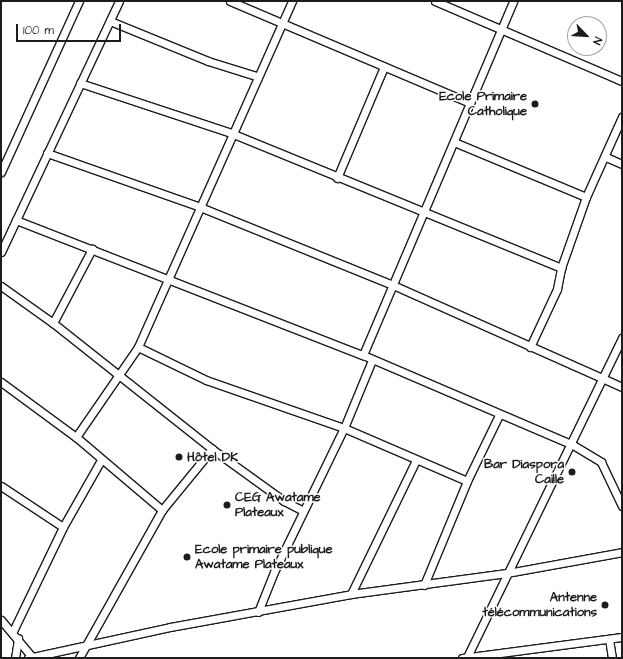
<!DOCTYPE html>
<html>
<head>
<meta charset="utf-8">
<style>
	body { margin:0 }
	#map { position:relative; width:623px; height:659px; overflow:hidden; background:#fff; font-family:"Architects Daughter",sans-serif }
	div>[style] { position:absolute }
	.roads { filter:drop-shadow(1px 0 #1c1c1c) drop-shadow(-1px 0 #1c1c1c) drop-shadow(0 1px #1c1c1c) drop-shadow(0 -1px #1c1c1c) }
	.minor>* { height:7px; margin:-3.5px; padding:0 3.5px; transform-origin:3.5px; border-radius:3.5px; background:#fff }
	.dots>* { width:11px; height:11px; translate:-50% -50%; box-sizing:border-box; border:2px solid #fff; border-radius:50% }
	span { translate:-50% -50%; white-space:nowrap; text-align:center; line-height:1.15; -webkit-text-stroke:3px #fff; paint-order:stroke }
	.poi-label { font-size:13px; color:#1c1c1c; font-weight:700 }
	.right { translate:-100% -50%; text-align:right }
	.left { translate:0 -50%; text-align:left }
	.frame { position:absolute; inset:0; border:2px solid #1c1c1c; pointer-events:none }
	.north { position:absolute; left:567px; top:16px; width:40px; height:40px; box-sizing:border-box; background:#fff; border:1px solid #a4a4a4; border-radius:50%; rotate:115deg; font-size:11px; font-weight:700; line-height:16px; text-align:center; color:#1c1c1c }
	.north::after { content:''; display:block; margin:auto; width:14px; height:18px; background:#1c1c1c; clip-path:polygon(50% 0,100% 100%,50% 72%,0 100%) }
	.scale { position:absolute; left:16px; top:24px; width:105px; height:18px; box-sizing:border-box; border:2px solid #1c1c1c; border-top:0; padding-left:5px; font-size:12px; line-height:14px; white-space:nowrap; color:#1c1c1c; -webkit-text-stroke:3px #fff; paint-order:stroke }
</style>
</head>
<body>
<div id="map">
	<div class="roads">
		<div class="minor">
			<i style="left:230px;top:1px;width:261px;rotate:23deg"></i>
			<i style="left:435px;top:1px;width:203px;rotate:23.2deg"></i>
			<i style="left:110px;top:21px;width:106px;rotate:22.2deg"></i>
			<i style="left:208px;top:61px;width:50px;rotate:17.4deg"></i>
			<i style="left:80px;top:83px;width:159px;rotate:18.3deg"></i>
			<i style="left:231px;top:133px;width:357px;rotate:22.2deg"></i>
			<i style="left:454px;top:142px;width:143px;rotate:22.6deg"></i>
			<i style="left:47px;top:153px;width:162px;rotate:19.4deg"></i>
			<i style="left:200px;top:207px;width:208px;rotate:22deg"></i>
			<i style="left:393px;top:285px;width:251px;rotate:24deg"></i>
			<i style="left:606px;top:157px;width:17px;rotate:24deg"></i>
			<i style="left:1px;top:172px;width:188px;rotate:-65.5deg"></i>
			<i style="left:337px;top:178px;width:121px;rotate:-67.1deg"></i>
			<i style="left:16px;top:220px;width:372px;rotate:21.3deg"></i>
			<i style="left:363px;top:355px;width:228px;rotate:23.2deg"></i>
			<i style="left:573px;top:445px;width:33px;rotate:31deg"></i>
			<i style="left:601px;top:462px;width:49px;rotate:64.5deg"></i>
			<i style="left:1px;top:252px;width:277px;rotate:-64.8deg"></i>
			<i style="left:1px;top:286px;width:64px;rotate:35.4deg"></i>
			<i style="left:53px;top:323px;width:203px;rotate:38.4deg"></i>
			<i style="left:212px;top:449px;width:89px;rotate:35.8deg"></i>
			<i style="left:284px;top:501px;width:20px;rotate:27deg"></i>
			<i style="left:53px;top:323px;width:84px;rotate:-62.2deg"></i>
			<i style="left:138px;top:347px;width:76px;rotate:25.9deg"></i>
			<i style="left:206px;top:380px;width:146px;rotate:19.2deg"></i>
			<i style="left:344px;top:428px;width:134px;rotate:23.3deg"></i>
			<i style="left:530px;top:347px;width:64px;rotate:-65deg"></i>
			<i style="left:557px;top:289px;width:21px;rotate:-79deg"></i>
			<i style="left:561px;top:268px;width:75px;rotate:-70.6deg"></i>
			<i style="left:586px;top:197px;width:88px;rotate:-65.8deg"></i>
			<i style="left:363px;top:355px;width:384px;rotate:-67deg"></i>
			<i style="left:1px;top:382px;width:93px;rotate:36.3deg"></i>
			<i style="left:76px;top:437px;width:113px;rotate:40.3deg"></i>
			<i style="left:76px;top:437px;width:109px;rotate:-55.4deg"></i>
			<i style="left:138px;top:347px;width:379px;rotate:-66deg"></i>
			<i style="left:1px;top:486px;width:74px;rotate:33.5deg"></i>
			<i style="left:424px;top:585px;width:113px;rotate:-67.5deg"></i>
			<i style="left:467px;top:481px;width:73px;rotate:-64.1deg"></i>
			<i style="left:351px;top:594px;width:149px;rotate:-64.1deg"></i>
			<i style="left:258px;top:612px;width:43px;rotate:-68.2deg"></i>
			<i style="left:274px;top:572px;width:160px;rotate:-64.1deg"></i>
			<i style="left:344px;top:428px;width:74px;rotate:-67.6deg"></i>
			<i style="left:1px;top:620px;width:48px;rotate:50deg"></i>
			<i style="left:13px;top:631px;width:115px;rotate:-64.3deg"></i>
			<i style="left:63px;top:527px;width:77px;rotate:-60.4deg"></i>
			<i style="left:609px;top:639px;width:19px;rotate:81deg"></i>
			<i style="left:467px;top:657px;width:355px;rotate:-64.1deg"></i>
			<i style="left:15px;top:658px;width:20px;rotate:-81deg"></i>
			<i style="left:28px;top:658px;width:145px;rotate:-12.3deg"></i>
			<i style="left:170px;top:627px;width:184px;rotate:-10.3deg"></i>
			<i style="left:351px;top:594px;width:157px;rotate:-7.7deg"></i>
			<i style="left:507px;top:573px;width:117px;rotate:-10.3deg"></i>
			<i style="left:79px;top:658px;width:170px;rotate:-60.7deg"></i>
			<i style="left:162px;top:510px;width:79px;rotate:-50.7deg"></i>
			<i style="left:462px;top:658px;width:161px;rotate:-7.5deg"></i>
		</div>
	</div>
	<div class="dots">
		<i style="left:535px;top:104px;background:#1c1c1c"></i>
		<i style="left:179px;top:457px;background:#1c1c1c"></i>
		<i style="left:572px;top:472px;background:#1c1c1c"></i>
		<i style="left:227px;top:505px;background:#1c1c1c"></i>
		<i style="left:187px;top:557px;background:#1c1c1c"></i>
		<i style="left:605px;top:605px;background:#1c1c1c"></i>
	</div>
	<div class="poi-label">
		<span class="right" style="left:527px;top:104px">Ecole Primaire<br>Catholique</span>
		<span class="left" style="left:187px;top:457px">Hôtel DK</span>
		<span class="right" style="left:564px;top:472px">Bar Diaspora<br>Caille</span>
		<span class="left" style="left:235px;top:505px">CEG Awatame<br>Plateaux</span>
		<span class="left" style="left:195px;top:557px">Ecole primaire publique<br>Awatame Plateaux</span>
		<span class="right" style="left:597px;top:605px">Antenne<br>télécommunications</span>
	</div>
	<div class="frame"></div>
	<div class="north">N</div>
	<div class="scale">100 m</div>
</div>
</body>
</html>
